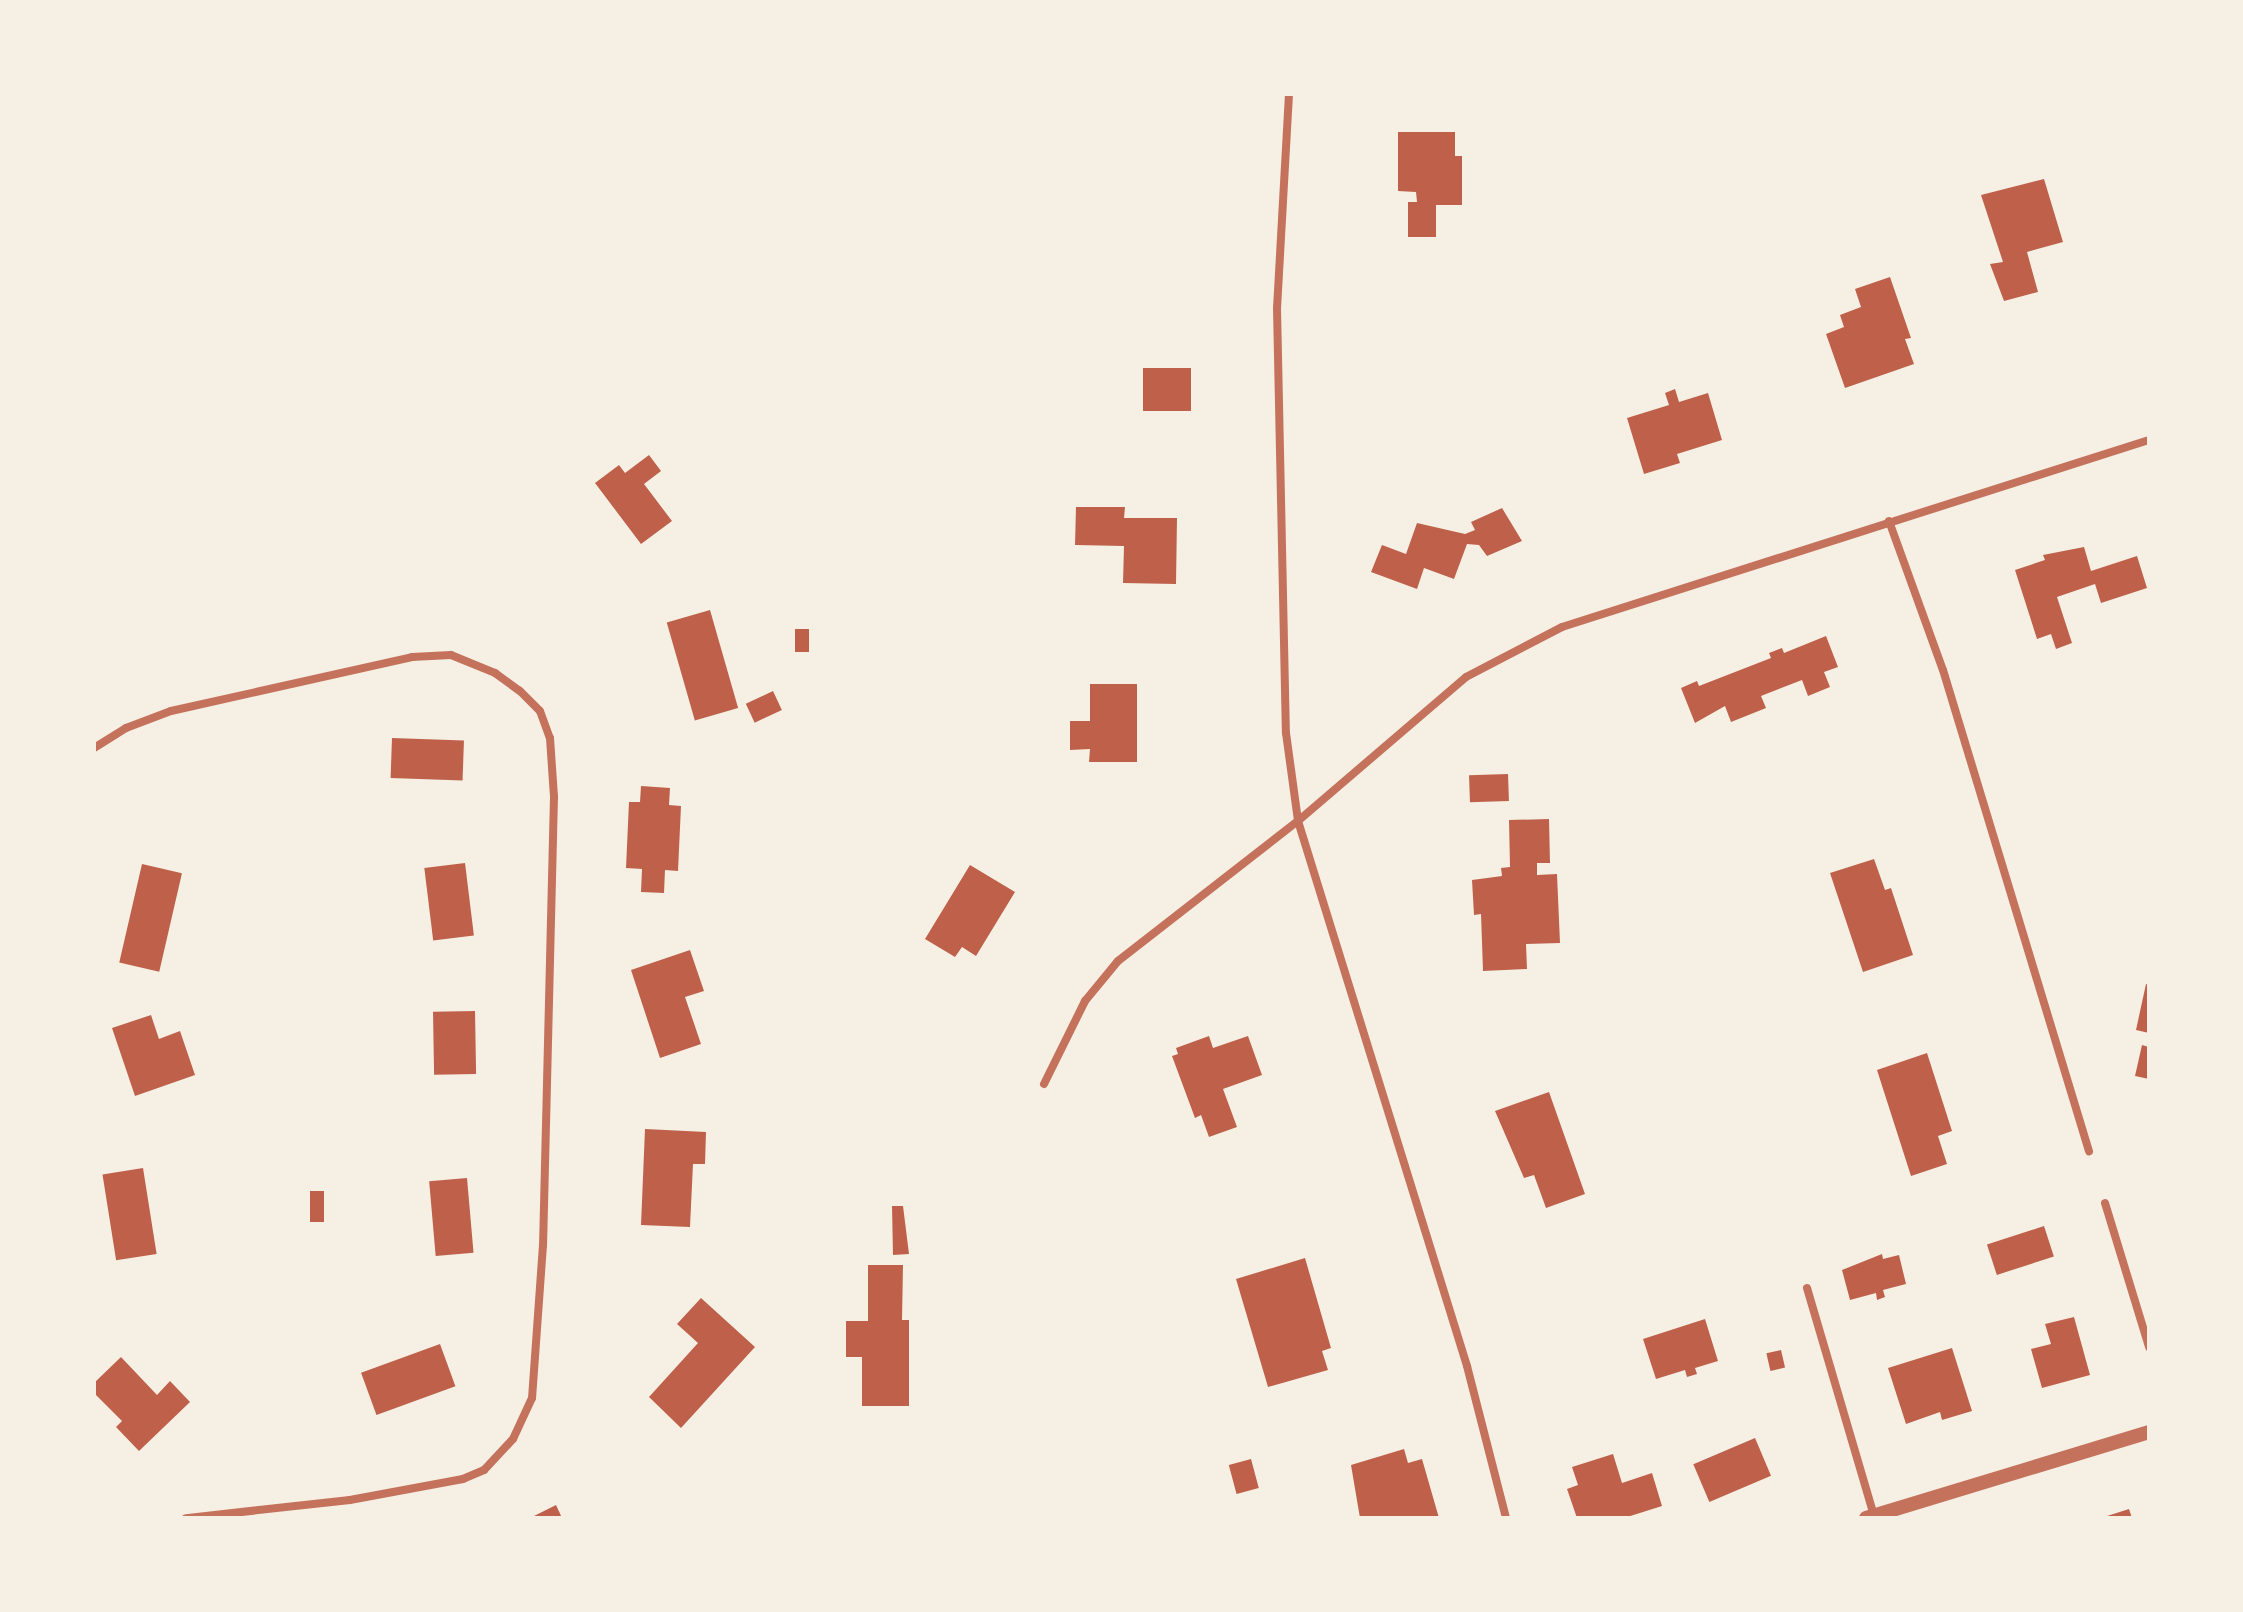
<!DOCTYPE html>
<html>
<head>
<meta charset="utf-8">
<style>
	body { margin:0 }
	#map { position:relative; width:2243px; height:1612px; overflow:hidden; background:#f6efe4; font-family:"Exo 2",sans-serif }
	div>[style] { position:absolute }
	.building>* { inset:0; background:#bf614a; transform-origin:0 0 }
	.minor>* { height:8px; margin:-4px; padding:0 4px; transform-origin:4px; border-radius:4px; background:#c5725c }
	.tertiary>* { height:14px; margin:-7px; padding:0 7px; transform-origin:7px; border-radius:7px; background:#c5725c }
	span { translate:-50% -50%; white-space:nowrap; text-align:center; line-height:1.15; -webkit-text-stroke:7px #f6efe4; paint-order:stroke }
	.frame { position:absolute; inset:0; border:96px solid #f6efe4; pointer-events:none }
</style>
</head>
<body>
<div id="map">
	<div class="building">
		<i style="clip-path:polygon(1398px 132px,1455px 132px,1455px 156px,1462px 156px,1462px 205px,1436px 205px,1436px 237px,1408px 237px,1408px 202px,1417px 202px,1416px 192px,1398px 191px)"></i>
		<i style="clip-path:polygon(2044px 179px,2063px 242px,2027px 252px,2038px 292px,2004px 301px,1990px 264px,2003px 262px,1981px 195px)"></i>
		<i style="clip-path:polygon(1890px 277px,1911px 338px,1905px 339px,1914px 364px,1845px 388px,1826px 334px,1844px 327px,1840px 315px,1861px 307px,1855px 289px)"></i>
		<i style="left:1143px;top:368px;width:48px;height:43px"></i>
		<i style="clip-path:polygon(1675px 389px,1679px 402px,1708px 393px,1722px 440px,1677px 454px,1680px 463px,1644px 474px,1627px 418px,1669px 405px,1665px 393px)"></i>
		<i style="clip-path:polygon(649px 455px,661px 471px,644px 484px,672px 521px,641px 544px,595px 483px,619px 465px,625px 473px)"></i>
		<i style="clip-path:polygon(1076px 507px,1125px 507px,1124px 518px,1177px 518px,1176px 584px,1123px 583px,1124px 546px,1075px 545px)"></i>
		<i style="clip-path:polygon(1502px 508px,1522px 541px,1487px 556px,1479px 545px,1467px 544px,1454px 579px,1424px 568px,1417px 589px,1371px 572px,1382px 545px,1406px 554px,1417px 523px,1465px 534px,1475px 530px,1471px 522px)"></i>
		<i style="clip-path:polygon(2084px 547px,2091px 571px,2137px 556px,2147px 588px,2101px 603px,2095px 584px,2057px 597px,2072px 643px,2056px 649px,2051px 634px,2037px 639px,2015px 570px,2045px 560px,2043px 555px)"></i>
		<i style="left:710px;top:610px;width:102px;height:45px;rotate:74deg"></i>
		<i style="left:809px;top:629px;width:23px;height:14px;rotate:90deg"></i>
		<i style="clip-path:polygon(1826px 636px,1838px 667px,1824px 672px,1830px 687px,1808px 696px,1802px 680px,1761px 696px,1766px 708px,1731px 722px,1725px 706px,1695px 723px,1681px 688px,1697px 681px,1699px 686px,1771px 658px,1769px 653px,1782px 648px,1784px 653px)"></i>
		<i style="clip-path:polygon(1090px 684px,1137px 684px,1137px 762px,1089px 762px,1090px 749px,1070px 750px,1070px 721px,1090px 721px)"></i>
		<i style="left:773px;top:691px;width:21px;height:30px;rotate:65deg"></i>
		<i style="left:392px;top:738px;width:72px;height:40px;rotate:2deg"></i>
		<i style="left:1508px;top:774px;width:27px;height:39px;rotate:88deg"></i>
		<i style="clip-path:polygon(641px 786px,670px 788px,669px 805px,681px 806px,678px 871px,665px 870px,664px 893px,641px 892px,642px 869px,626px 868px,629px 802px,640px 802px)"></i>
		<i style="clip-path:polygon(1549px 819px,1550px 863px,1537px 863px,1537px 875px,1557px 874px,1560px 943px,1526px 944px,1527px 969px,1483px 971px,1481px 914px,1474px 915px,1472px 880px,1502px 876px,1501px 868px,1510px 867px,1509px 820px)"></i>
		<i style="clip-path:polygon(1874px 859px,1885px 890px,1891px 888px,1913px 955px,1863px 972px,1830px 873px)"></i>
		<i style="left:465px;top:863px;width:73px;height:41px;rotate:83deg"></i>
		<i style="left:142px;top:864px;width:41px;height:101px;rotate:13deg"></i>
		<i style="clip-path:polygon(970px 865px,1015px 892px,976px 956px,962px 947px,955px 957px,925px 939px)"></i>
		<i style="clip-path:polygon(690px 950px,704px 991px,685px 997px,701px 1044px,660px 1058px,631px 970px)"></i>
		<i style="clip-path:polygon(2146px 984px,2149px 985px,2149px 1033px,2136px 1030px)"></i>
		<i style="left:475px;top:1011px;width:63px;height:42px;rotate:89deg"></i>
		<i style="clip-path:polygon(151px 1015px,159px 1039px,180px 1031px,195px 1075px,135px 1096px,112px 1028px)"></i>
		<i style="clip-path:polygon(1209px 1036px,1213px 1048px,1248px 1036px,1262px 1075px,1223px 1089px,1237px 1127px,1209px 1137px,1201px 1115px,1195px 1118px,1172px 1056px,1178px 1054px,1176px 1048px)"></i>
		<i style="clip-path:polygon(2142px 1045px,2149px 1047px,2149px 1079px,2135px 1076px)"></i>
		<i style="clip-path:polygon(1927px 1053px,1952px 1131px,1938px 1136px,1947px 1164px,1911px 1176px,1877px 1070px)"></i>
		<i style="clip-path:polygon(1549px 1092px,1585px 1194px,1546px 1208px,1534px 1175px,1524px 1178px,1495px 1111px)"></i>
		<i style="clip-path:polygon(645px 1129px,706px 1132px,705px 1164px,693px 1164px,690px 1227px,641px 1225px)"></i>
		<i style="left:143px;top:1168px;width:87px;height:41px;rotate:81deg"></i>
		<i style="left:467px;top:1178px;width:75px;height:38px;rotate:85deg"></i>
		<i style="left:310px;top:1191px;width:14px;height:31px"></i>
		<i style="clip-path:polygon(892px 1206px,903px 1206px,909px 1254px,893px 1255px)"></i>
		<i style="left:2044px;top:1226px;width:32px;height:60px;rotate:72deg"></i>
		<i style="clip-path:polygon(1882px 1254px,1883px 1259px,1899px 1255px,1906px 1284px,1883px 1290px,1885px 1297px,1877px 1300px,1876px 1293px,1850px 1300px,1842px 1270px)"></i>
		<i style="clip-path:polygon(1305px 1258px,1331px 1348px,1322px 1351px,1328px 1370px,1268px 1387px,1236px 1279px)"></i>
		<i style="clip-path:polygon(868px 1265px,903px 1265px,902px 1320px,909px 1320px,909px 1406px,862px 1406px,862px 1357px,846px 1357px,846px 1321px,868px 1321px)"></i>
		<i style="clip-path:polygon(701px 1298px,755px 1347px,681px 1428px,649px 1397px,698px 1343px,677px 1324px)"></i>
		<i style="clip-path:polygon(2074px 1317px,2090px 1375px,2042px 1388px,2031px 1349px,2051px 1344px,2045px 1324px)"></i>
		<i style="clip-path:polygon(1705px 1319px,1718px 1361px,1695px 1368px,1697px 1374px,1687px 1377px,1685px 1370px,1656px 1379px,1643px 1339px)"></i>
		<i style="left:440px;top:1344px;width:45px;height:84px;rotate:70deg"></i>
		<i style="clip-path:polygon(1952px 1348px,1972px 1411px,1942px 1420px,1940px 1412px,1906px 1424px,1888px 1368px)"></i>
		<i style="left:1781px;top:1350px;width:18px;height:15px;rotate:77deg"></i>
		<i style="clip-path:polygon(121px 1357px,157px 1395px,170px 1381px,190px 1402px,139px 1451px,116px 1427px,122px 1421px,94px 1393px,94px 1383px)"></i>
		<i style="left:1755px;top:1438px;width:41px;height:67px;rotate:67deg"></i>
		<i style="clip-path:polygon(1404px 1449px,1408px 1463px,1422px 1459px,1439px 1518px,1360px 1518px,1351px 1465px)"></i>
		<i style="clip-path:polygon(1613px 1454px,1622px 1483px,1652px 1473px,1662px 1506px,1624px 1518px,1577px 1518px,1567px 1489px,1578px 1485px,1572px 1467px)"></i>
		<i style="left:1251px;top:1459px;width:30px;height:23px;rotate:75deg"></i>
		<i style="clip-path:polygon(556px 1505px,562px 1518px,530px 1518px)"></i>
		<i style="clip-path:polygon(2129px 1509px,2132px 1518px,2104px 1518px,2104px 1517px)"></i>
	</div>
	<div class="minor">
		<i style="left:1289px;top:94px;width:214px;rotate:93.2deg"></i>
		<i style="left:1277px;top:308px;width:425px;rotate:88.8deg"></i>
		<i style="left:1286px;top:733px;width:89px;rotate:82.2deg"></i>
		<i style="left:1298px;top:821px;width:571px;rotate:72.77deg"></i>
		<i style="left:1467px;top:1366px;width:157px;rotate:75.6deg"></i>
		<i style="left:1889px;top:521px;width:158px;rotate:70.1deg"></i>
		<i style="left:1943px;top:670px;width:503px;rotate:73.12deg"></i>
		<i style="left:94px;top:748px;width:38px;rotate:-32deg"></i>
		<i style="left:126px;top:728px;width:48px;rotate:-20.7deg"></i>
		<i style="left:171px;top:711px;width:247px;rotate:-12.6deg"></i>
		<i style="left:412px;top:657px;width:39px;rotate:-3deg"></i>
		<i style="left:451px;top:655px;width:48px;rotate:22.2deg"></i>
		<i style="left:495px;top:673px;width:31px;rotate:36deg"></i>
		<i style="left:520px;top:691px;width:28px;rotate:45deg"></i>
		<i style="left:540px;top:711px;width:29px;rotate:70deg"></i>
		<i style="left:550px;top:738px;width:59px;rotate:86.1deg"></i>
		<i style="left:554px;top:797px;width:448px;rotate:91.4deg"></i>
		<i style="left:543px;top:1245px;width:153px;rotate:94.1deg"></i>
		<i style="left:532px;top:1398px;width:45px;rotate:114.9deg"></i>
		<i style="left:513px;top:1439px;width:42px;rotate:133.1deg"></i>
		<i style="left:484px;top:1470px;width:23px;rotate:157deg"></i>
		<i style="left:463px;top:1479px;width:115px;rotate:169.5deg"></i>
		<i style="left:350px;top:1500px;width:165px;rotate:173.7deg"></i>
		<i style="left:1044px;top:1084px;width:93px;rotate:-63.7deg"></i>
		<i style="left:1085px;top:1001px;width:52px;rotate:-50.5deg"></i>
		<i style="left:1118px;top:961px;width:228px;rotate:-37.9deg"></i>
		<i style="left:1298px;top:821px;width:221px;rotate:-40.6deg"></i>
		<i style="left:1466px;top:677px;width:108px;rotate:-27.5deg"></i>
		<i style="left:1562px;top:627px;width:616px;rotate:-17.67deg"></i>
		<i style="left:2105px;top:1203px;width:151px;rotate:73deg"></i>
		<i style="left:1807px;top:1288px;width:238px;rotate:73.6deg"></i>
	</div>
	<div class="tertiary">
		<i style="left:1866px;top:1518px;width:296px;rotate:-16.9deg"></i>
	</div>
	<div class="frame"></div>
</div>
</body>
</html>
